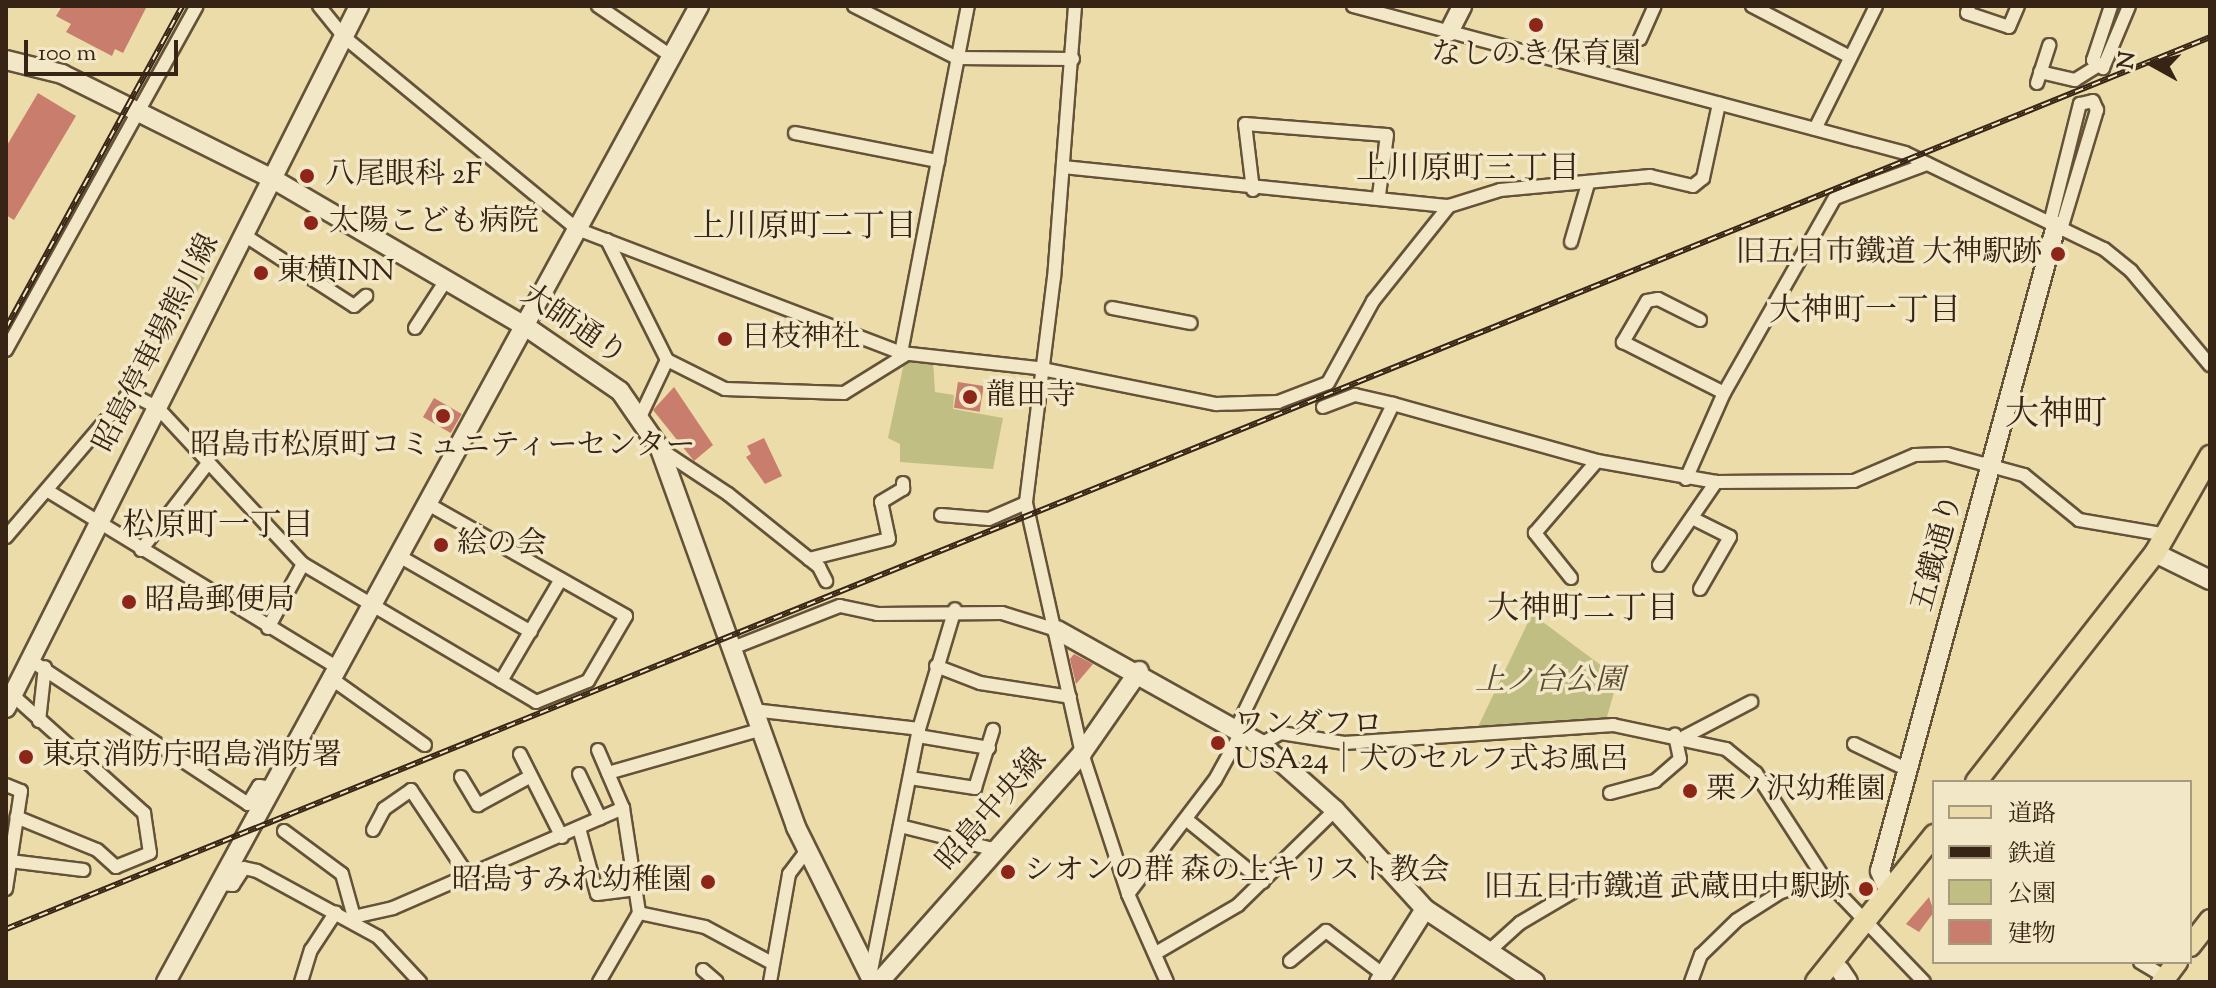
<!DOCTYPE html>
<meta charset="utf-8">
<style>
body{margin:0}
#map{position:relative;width:2216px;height:988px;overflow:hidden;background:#ebdca9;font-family:"Sorts Mill Goudy","Noto Serif JP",serif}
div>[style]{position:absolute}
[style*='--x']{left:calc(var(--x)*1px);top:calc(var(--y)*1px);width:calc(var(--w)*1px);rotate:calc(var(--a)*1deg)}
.green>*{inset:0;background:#c0be82;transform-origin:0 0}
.building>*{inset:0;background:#c87d6d;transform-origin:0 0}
.roads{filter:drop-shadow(2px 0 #645239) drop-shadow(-2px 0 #645239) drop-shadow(0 2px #645239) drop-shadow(0 -2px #645239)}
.street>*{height:12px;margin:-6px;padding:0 6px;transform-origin:6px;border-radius:6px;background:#f2e8c7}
.secondary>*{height:18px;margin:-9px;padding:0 9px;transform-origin:9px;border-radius:9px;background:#f2e8c7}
.primary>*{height:20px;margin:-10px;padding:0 10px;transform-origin:10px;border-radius:10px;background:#ebdca9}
.rail>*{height:6px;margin-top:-3px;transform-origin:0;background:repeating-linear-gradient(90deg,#f2e8c7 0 9px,#372414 0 18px);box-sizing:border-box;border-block:2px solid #372414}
.dots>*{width:22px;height:22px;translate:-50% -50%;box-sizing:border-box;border:4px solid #f2e8c7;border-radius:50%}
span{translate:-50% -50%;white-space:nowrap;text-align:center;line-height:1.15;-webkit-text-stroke:7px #f2e8c7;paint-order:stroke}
.poi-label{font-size:30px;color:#372414}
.left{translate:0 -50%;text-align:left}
.right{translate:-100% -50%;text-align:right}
.street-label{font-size:30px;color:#372414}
.park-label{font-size:30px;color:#594a30;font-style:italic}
.neighbourhood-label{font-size:32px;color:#372414}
.quarter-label{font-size:34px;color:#372414}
.frame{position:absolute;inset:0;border:8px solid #372414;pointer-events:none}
.legend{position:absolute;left:1932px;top:780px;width:260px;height:184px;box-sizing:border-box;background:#f2e8c7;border:2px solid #a79a7f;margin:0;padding:10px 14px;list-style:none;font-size:24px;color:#372414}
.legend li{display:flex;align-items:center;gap:16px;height:40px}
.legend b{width:40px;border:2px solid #a79a7f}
.north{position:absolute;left:2112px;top:24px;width:80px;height:80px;-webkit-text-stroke:6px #f2e8c7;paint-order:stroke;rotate:278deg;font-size:22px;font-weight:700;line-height:32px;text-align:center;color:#372414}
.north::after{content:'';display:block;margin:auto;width:28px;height:36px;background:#372414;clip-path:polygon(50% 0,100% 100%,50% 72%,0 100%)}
.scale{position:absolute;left:24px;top:40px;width:154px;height:36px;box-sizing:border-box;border:4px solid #372414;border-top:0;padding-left:10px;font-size:24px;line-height:28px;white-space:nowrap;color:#372414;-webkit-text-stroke:6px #f2e8c7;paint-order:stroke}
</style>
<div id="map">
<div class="green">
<i style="left:192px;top:267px;width:16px;height:45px;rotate:27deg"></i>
<i style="clip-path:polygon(912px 356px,933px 361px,935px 392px,954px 395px,953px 409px,1003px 418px,993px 469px,900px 462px,900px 444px,888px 438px,904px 363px)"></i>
<i style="clip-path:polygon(1532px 614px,1618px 678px,1605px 724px,1476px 731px)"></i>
</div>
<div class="building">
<i style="clip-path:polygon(62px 6px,147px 6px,123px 53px,115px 49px,112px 56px,66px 32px,71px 24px,56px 16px)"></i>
<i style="clip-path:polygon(38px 93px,76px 116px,14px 220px,6px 215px,6px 147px)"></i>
<i style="left:958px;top:382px;width:26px;height:26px;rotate:9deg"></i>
<i style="clip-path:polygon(674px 387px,713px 445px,694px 461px,653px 410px)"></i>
<i style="left:434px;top:398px;width:32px;height:22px;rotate:30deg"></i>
<i style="clip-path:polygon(764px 438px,782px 476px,765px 484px,746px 457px,751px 454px,747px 446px)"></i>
<i style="clip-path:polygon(1074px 654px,1093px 664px,1076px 684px,1070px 659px)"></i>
<i style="clip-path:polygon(1929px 897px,1934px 912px,1919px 932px,1906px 924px)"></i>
</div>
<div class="roads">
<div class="street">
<i style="--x:319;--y:6;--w:40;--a:51"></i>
<i style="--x:344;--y:37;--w:302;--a:39.5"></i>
<i style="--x:577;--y:229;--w:347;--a:20.9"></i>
<i style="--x:901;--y:353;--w:137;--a:6.3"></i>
<i style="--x:1037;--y:368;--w:183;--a:11.4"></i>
<i style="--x:1216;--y:404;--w:62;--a:-1.8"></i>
<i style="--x:1278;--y:402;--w:53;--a:-20.8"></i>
<i style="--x:1328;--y:383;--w:94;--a:-61.2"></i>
<i style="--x:1373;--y:301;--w:122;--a:-51.3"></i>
<i style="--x:598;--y:6;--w:88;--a:34.4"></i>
<i style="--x:854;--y:6;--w:115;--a:26.8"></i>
<i style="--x:957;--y:58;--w:116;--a:0.5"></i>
<i style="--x:1075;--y:6;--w:272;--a:94.4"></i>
<i style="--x:1054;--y:277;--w:228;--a:97.1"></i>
<i style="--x:1026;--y:503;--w:256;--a:77.4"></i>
<i style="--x:1082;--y:753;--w:148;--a:71.9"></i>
<i style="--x:1128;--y:894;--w:96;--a:66.1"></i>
<i style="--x:1353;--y:6;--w:571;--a:14.91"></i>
<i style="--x:1905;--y:153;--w:221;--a:25.8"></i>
<i style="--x:2104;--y:249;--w:35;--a:39"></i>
<i style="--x:2131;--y:271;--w:123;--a:50"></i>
<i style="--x:1752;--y:6;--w:110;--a:27.5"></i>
<i style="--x:1969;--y:6;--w:7;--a:106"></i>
<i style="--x:1967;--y:13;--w:44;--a:18.4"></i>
<i style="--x:2009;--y:27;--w:23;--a:-67"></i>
<i style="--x:2111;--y:6;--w:57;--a:108.4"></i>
<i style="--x:2093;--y:60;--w:13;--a:39"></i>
<i style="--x:2103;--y:68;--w:67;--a:-67.2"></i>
<i style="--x:1640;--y:39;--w:36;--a:-66"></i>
<i style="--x:2040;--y:72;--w:36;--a:13"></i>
<i style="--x:2075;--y:80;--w:26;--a:-32"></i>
<i style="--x:2037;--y:83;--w:40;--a:-72"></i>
<i style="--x:1815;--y:129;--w:137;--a:-63.6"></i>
<i style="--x:795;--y:133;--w:146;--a:11.1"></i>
<i style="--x:1063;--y:167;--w:388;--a:5.8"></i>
<i style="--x:1449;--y:206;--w:53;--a:-17.4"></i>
<i style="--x:1500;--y:190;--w:151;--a:-5.3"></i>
<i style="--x:1650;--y:176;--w:44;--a:13.1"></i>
<i style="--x:1693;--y:186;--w:13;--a:-39"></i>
<i style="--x:1703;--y:178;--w:76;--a:-77.8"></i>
<i style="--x:1253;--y:190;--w:66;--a:-96.9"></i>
<i style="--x:1245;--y:124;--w:142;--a:4.4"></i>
<i style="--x:1387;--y:135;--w:61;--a:97.6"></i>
<i style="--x:2050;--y:223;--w:123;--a:-75.9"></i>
<i style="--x:2080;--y:104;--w:13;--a:-13"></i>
<i style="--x:2093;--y:101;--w:10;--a:66"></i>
<i style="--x:2097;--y:110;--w:124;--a:106.8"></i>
<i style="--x:244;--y:235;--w:131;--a:32.8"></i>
<i style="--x:354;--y:306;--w:16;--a:-40"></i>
<i style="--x:607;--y:240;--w:134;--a:63.4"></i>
<i style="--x:667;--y:360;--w:65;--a:26.6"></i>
<i style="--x:725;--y:389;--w:119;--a:1.9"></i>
<i style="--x:844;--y:393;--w:74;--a:-31.8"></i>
<i style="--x:1571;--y:242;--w:60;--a:-73.7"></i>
<i style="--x:1112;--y:308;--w:80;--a:10.8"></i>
<i style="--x:1700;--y:320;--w:47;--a:-153.4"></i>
<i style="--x:1658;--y:299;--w:11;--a:170"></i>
<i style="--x:1647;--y:301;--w:48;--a:120.3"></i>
<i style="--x:1623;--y:342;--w:113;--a:26.8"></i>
<i style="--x:415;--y:328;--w:57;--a:-57.1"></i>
<i style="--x:6;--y:350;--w:393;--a:-61"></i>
<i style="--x:901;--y:353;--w:353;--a:-79.1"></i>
<i style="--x:1323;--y:407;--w:34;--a:-21"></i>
<i style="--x:1355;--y:395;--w:39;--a:13"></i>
<i style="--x:641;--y:415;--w:61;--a:-64.7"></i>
<i style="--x:660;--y:449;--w:82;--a:33.5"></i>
<i style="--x:728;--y:494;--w:117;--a:38.7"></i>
<i style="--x:819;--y:567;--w:16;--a:63"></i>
<i style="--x:1686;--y:479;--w:94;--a:-66.2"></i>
<i style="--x:1724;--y:393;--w:224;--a:-60.4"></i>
<i style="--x:1835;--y:198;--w:98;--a:-20.3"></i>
<i style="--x:48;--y:491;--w:340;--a:31.4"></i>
<i style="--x:941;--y:515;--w:48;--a:4.8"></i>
<i style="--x:989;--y:519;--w:40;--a:-23.4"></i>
<i style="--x:1694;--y:519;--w:40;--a:26.6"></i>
<i style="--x:1730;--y:537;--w:60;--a:120"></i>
<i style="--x:6;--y:537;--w:189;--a:-49.5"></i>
<i style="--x:129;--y:393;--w:31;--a:27"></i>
<i style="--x:157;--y:407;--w:214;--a:47.1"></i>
<i style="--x:303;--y:564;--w:271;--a:30.6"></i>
<i style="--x:536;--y:702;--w:56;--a:-22"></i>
<i style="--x:588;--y:681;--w:75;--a:-59.7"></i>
<i style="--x:626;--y:616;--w:227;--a:-150.5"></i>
<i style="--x:141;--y:550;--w:111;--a:-52.3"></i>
<i style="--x:399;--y:556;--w:152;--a:29.9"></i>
<i style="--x:809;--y:559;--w:82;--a:-14"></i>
<i style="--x:889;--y:539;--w:38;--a:-102"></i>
<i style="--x:881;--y:502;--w:26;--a:-31"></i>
<i style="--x:903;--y:489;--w:6;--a:-90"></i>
<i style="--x:1659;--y:565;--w:101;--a:-55.5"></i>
<i style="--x:1571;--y:578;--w:58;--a:-128.7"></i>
<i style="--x:1535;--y:533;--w:95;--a:-49.3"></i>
<i style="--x:268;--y:628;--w:73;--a:-61.3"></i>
<i style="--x:730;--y:649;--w:118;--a:-21.4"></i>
<i style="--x:840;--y:606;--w:38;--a:12"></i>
<i style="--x:877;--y:614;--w:125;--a:-0.5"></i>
<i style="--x:1002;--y:613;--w:58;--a:17.2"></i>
<i style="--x:30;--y:660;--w:261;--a:33.4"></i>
<i style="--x:248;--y:804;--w:21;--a:-59"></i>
<i style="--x:259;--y:786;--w:14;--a:8"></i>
<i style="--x:936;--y:666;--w:47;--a:21.1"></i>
<i style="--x:980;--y:683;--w:91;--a:8.8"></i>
<i style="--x:332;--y:679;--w:114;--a:35.4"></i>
<i style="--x:501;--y:681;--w:118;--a:-59.5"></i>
<i style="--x:8;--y:691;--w:183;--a:41.9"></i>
<i style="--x:144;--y:813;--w:40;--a:81.5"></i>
<i style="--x:150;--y:853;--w:37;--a:158"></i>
<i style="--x:116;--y:867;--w:25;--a:-138"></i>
<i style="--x:97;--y:850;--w:87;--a:-157.8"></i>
<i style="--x:753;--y:710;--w:167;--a:6.5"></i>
<i style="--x:39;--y:721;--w:54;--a:-83.7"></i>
<i style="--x:1237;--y:727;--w:359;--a:-64.2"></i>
<i style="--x:1393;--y:404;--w:212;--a:15.6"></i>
<i style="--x:1597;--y:461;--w:121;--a:10"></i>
<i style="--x:1716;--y:482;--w:138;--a:-0.4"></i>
<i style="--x:1854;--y:481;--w:66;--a:-23.1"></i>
<i style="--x:1915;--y:455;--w:32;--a:-2"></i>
<i style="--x:1947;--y:454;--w:80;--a:15.3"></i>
<i style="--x:2024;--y:475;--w:71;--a:39.3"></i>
<i style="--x:2079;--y:520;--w:89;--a:9.7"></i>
<i style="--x:918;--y:736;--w:72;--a:9.6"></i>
<i style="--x:1684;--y:737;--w:76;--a:-27.6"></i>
<i style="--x:1261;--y:744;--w:23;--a:-29"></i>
<i style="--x:1281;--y:733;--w:64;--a:9"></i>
<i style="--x:1344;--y:743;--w:270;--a:-3.8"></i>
<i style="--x:1613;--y:725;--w:116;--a:12"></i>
<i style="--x:1726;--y:749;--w:38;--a:39"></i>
<i style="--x:1756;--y:773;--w:125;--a:57.1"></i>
<i style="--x:1824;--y:878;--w:144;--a:46.1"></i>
<i style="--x:1854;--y:744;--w:60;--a:25.7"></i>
<i style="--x:598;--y:750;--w:63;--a:66.7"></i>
<i style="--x:623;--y:808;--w:106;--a:81.3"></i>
<i style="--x:639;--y:913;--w:80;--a:120.1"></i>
<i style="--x:520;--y:754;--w:93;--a:63.2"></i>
<i style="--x:608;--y:773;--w:157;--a:-15.9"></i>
<i style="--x:579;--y:774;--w:49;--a:64.5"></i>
<i style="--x:461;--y:777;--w:33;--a:59"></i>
<i style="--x:478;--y:805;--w:60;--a:-28.7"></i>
<i style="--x:910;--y:778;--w:66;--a:8.7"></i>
<i style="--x:975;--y:788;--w:61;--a:-72.8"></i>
<i style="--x:6;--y:785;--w:16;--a:22"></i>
<i style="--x:21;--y:791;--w:99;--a:98.7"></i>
<i style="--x:1610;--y:793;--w:47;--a:-14.9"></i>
<i style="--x:1655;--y:781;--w:33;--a:-41"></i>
<i style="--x:1680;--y:759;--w:25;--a:-102"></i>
<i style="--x:1187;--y:820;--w:98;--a:39.2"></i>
<i style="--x:900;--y:826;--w:99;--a:14"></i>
<i style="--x:579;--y:828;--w:68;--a:74.7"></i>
<i style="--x:597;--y:894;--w:38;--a:-7"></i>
<i style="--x:373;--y:830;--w:24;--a:-62"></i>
<i style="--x:384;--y:809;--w:33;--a:-35"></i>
<i style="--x:411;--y:790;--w:105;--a:56.3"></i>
<i style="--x:284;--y:831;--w:72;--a:36.6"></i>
<i style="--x:342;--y:874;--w:45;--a:74.4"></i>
<i style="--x:10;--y:861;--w:74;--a:7"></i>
<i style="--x:220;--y:884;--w:13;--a:4"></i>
<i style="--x:233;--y:885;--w:20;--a:-57"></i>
<i style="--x:244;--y:868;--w:13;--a:13"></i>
<i style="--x:257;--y:871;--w:138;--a:28.6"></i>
<i style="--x:378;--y:937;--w:62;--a:47"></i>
<i style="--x:1128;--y:894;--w:143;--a:-52.7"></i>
<i style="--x:1215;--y:780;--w:56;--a:-61.1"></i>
<i style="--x:639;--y:913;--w:67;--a:12"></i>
<i style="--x:705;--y:927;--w:76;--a:28.2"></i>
<i style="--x:349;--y:918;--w:45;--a:-12.8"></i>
<i style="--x:393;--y:908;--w:251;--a:-23.5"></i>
<i style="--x:1488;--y:952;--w:43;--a:-42.2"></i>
<i style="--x:1520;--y:923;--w:65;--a:-30.5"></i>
<i style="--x:1156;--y:953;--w:95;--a:-30.3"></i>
<i style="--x:1238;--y:905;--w:136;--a:-44.4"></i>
<i style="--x:1290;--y:961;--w:47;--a:-39.8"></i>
<i style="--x:1326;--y:931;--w:73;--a:37.2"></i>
<i style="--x:2140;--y:962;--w:29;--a:31"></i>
<i style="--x:703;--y:970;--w:18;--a:41"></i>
<i style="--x:870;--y:976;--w:252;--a:-78.8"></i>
<i style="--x:919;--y:729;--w:125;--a:-73.3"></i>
<i style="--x:301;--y:982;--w:34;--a:-73"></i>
<i style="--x:311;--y:950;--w:45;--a:-56.7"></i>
<i style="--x:770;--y:982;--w:110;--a:-80"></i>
<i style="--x:789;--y:874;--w:30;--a:-53"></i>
<i style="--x:1691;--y:982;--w:29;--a:-70"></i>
<i style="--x:1701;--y:955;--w:50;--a:-44.2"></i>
<i style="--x:1737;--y:920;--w:52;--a:-32.5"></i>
<i style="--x:1781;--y:892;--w:45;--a:-18"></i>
</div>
<div class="secondary">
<i style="--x:1449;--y:32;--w:29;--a:-63"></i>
<i style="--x:6;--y:60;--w:58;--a:14"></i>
<i style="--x:62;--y:74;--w:236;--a:26.5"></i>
<i style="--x:273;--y:179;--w:292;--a:30.3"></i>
<i style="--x:525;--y:326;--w:115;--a:34.4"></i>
<i style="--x:620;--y:391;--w:70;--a:55.4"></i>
<i style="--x:660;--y:449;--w:402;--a:70.2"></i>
<i style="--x:796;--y:827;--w:173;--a:63.6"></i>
<i style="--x:2155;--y:553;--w:61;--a:26.1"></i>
<i style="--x:1057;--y:630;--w:234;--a:29.2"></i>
<i style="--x:1261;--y:744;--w:99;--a:41.7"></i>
<i style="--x:1335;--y:810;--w:134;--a:47.7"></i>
<i style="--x:1425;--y:909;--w:132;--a:33.6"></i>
<i style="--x:6;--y:708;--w:786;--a:-63.3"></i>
<i style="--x:1888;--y:890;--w:21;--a:-113"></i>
<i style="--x:1880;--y:871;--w:669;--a:-74.74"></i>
<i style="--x:1840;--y:970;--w:14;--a:56"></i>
<i style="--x:166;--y:982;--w:1112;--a:-61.36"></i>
<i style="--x:879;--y:982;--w:306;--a:-48.4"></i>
<i style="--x:1082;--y:753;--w:100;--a:-55.2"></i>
<i style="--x:1379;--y:982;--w:86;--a:-57.8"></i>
</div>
<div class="primary">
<i style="--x:1976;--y:782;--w:291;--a:-52"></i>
<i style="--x:2155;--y:553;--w:112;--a:-60.4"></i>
<i style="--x:2190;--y:946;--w:33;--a:-52"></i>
<i style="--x:1816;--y:982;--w:189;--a:-51.2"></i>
<i style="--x:2162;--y:982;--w:25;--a:-53"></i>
</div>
</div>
<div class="rail">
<i style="--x:6;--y:328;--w:367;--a:-61.3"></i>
<i style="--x:6;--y:929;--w:2378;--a:-22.03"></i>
</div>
<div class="dots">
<i style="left:1536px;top:25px;background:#8f2418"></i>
<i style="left:307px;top:176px;background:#8f2418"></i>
<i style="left:311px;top:223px;background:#8f2418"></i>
<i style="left:2058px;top:254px;background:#8f2418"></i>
<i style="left:261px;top:273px;background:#8f2418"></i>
<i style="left:725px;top:339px;background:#8f2418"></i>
<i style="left:970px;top:397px;background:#8f2418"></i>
<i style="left:443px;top:416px;background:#8f2418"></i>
<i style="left:441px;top:545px;background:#8f2418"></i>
<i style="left:129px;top:602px;background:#8f2418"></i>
<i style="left:1218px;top:743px;background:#8f2418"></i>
<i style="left:26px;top:757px;background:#8f2418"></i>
<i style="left:1690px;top:791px;background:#8f2418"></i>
<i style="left:1008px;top:872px;background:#8f2418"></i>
<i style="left:708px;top:882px;background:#8f2418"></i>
<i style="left:1866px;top:889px;background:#8f2418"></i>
</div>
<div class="poi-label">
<span style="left:1536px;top:56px">なしのき保育園</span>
<span class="left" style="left:325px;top:176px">八尾眼科 2F</span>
<span class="left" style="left:329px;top:223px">太陽こども病院</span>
<span class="right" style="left:2042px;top:254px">旧五日市鐵道 大神駅跡</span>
<span class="left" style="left:277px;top:273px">東横INN</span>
<span class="left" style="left:741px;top:339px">日枝神社</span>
<span class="left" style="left:986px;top:397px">龍田寺</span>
<span style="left:443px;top:447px">昭島市松原町コミュニティーセンター</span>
<span class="left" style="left:457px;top:545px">絵の会</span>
<span class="left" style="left:145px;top:602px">昭島郵便局</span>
<span class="left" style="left:1234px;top:743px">ワンダフロ<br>USA24｜犬のセルフ式お風呂</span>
<span class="left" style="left:42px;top:757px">東京消防庁昭島消防署</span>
<span class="left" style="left:1706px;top:791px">栗ノ沢幼稚園</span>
<span class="left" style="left:1024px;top:872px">シオンの群 森の上キリスト教会</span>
<span class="right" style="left:692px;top:882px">昭島すみれ幼稚園</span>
<span class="right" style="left:1850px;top:889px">旧五日市鐵道 武蔵田中駅跡</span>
</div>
<div class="street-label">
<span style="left:573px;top:326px;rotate:34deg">大師通り</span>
<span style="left:158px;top:344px;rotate:-63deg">昭島停車場熊川線</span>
<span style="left:1939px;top:553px;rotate:-75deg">五鐵通り</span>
<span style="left:993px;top:811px;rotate:-49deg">昭島中央線</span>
</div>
<div class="park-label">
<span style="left:1550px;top:682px">上ノ台公園</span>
</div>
<div class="neighbourhood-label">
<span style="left:1468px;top:170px">上川原町三丁目</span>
<span style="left:805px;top:228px">上川原町二丁目</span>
<span style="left:1865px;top:312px">大神町一丁目</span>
<span style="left:218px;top:527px">松原町一丁目</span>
<span style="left:1583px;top:610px">大神町二丁目</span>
</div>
<div class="quarter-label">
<span style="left:2056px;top:416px">大神町</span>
</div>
<div class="frame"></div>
<ul class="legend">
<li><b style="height:10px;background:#ebdca9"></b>道路</li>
<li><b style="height:10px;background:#372414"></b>鉄道</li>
<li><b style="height:22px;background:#c0be82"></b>公園</li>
<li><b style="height:22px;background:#c87d6d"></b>建物</li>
</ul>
<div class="north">N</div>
<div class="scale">100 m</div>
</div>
